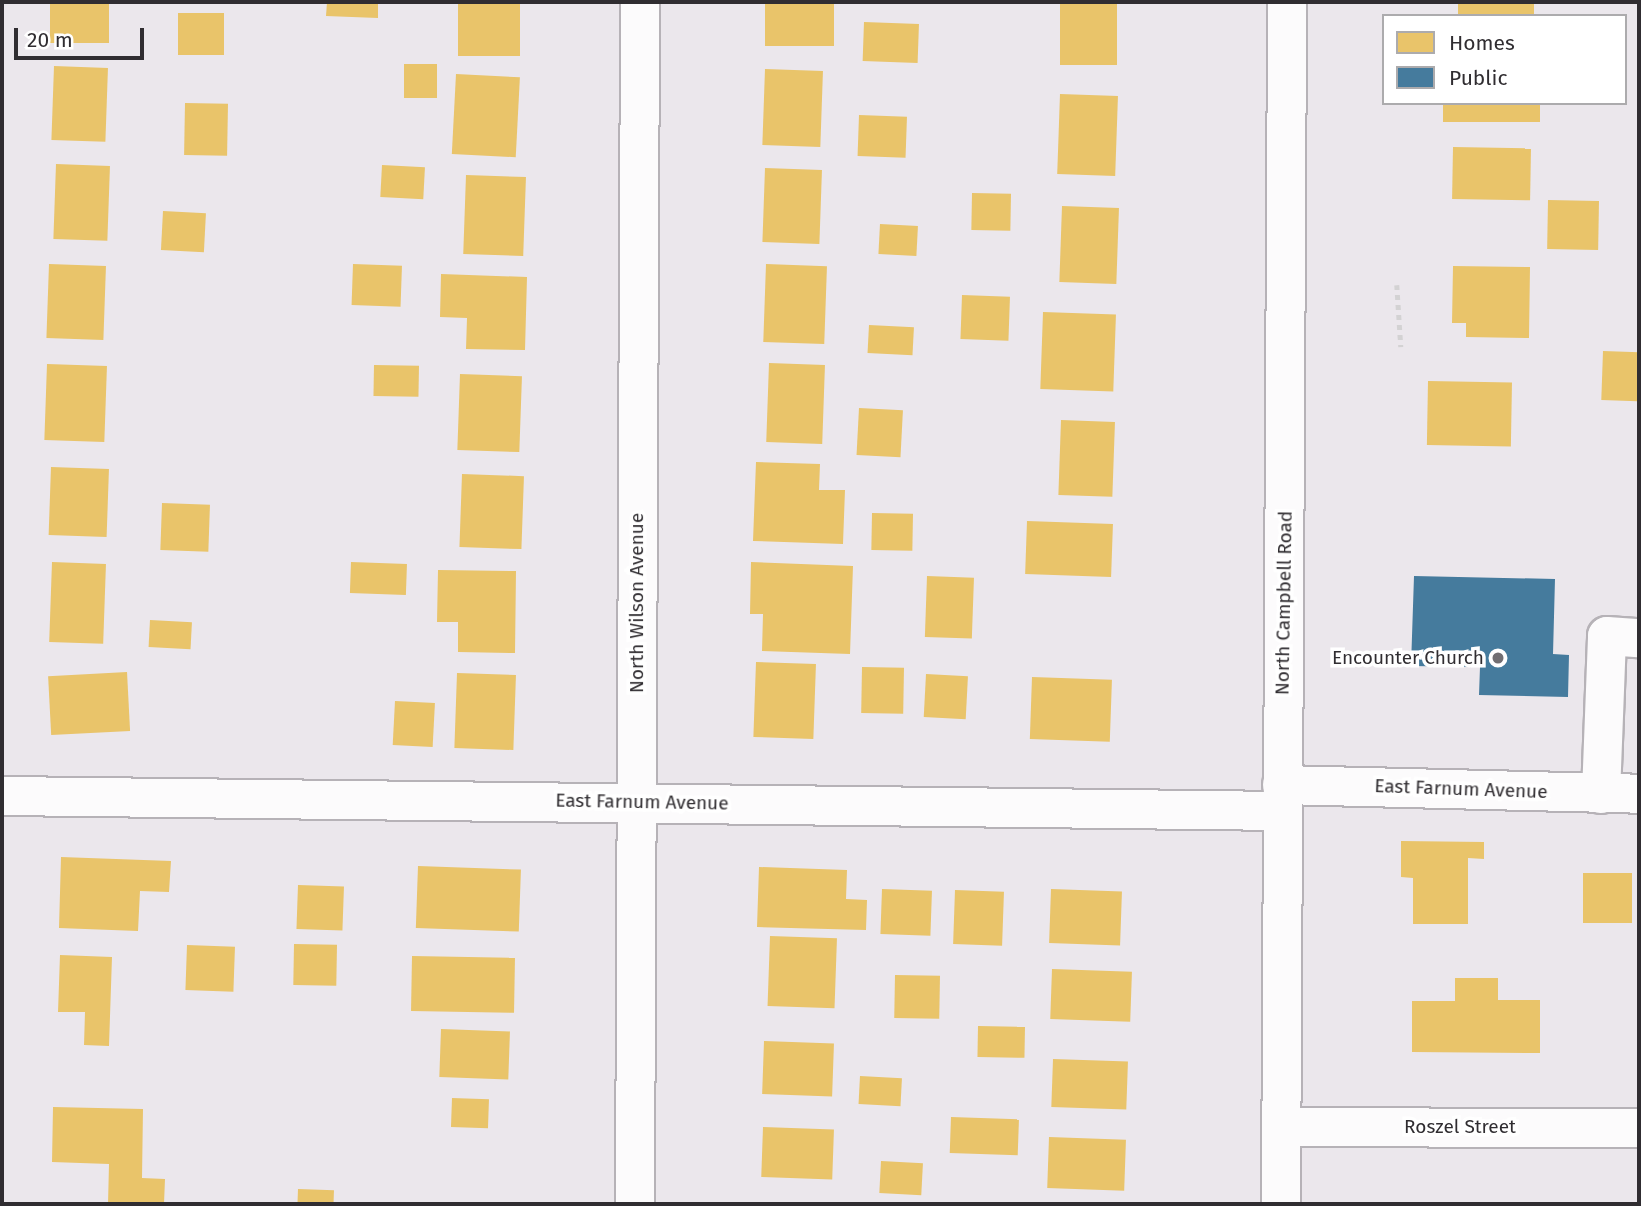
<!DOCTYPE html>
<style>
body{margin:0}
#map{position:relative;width:1641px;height:1206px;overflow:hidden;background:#ebe7ec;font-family:"Fira Sans",sans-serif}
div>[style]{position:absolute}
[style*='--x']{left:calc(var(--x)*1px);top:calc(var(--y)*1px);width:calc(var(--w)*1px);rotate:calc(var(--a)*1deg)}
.homes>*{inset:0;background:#e9c46a;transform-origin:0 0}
.public>*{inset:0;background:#457b9d}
.path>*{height:4.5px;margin-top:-2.25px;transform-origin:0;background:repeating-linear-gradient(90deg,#d3d2d3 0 5px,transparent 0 10px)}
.roads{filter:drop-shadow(2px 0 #b6b2b7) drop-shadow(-2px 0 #b6b2b7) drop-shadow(0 2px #b6b2b7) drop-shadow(0 -2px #b6b2b7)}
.minor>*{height:38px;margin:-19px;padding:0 19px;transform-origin:19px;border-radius:19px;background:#fcfbfc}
.dots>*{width:19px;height:19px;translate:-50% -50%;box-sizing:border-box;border:4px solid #fff;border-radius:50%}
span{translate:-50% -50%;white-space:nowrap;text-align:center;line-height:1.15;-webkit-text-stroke:7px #fff;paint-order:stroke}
.street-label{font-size:19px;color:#302d31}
.poi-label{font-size:19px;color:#302d31}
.right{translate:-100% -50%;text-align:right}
.frame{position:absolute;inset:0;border:4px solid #302d31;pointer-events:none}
.legend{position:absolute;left:1382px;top:14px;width:245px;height:91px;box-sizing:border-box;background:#fff;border:2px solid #acabad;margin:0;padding:9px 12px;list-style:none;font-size:21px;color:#302d31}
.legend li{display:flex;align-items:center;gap:14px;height:35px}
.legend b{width:35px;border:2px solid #acabad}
.scale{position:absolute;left:14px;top:28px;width:130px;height:32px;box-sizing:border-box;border:4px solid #302d31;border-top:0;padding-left:9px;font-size:21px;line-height:24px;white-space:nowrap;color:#302d31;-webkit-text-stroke:5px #fff;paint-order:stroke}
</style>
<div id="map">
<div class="homes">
<i style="left:50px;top:2px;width:59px;height:41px"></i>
<i style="clip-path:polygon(327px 2px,378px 2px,378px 18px,326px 16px)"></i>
<i style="left:458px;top:2px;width:62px;height:54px"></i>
<i style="left:765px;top:2px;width:69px;height:44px"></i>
<i style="left:1060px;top:2px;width:57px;height:63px"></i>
<i style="left:1458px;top:2px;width:76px;height:14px"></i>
<i style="left:178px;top:13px;width:46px;height:42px"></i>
<i style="left:864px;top:22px;width:55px;height:39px;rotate:2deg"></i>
<i style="left:404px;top:64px;width:33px;height:34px"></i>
<i style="left:54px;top:66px;width:54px;height:74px;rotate:2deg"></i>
<i style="left:765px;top:69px;width:58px;height:76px;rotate:2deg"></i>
<i style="left:456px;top:74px;width:64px;height:80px;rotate:3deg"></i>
<i style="left:1060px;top:94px;width:58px;height:80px;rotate:2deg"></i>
<i style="left:185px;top:103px;width:43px;height:52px;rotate:1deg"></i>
<i style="left:1443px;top:103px;width:97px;height:19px"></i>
<i style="left:859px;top:115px;width:48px;height:41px;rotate:2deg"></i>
<i style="left:1453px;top:147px;width:78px;height:52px;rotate:1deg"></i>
<i style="left:56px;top:164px;width:54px;height:75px;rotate:2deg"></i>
<i style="left:382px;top:165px;width:43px;height:32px;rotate:3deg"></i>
<i style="left:765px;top:168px;width:57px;height:74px;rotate:2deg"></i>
<i style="left:466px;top:175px;width:60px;height:79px;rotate:2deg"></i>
<i style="left:972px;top:193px;width:39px;height:37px;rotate:1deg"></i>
<i style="left:1548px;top:200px;width:51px;height:49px;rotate:1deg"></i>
<i style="left:1062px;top:206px;width:57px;height:76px;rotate:2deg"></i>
<i style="left:163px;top:211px;width:43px;height:39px;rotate:3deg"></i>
<i style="left:880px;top:224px;width:38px;height:30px;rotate:3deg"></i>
<i style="left:49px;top:264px;width:57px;height:74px;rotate:2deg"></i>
<i style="left:353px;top:264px;width:49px;height:41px;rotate:2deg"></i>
<i style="left:766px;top:264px;width:61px;height:78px;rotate:2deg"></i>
<i style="clip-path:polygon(1453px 266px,1530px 267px,1529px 338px,1466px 337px,1466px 323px,1452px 323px)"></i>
<i style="clip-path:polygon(441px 274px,527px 277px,525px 350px,466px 349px,467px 318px,440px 317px)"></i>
<i style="left:962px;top:295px;width:48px;height:44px;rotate:2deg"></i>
<i style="left:1043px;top:312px;width:73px;height:77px;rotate:2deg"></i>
<i style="left:869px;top:325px;width:45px;height:28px;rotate:3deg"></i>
<i style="left:1603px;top:351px;width:36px;height:49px;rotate:2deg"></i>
<i style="left:769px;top:363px;width:56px;height:79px;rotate:2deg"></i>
<i style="left:47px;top:364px;width:60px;height:76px;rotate:2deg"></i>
<i style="left:374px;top:365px;width:45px;height:31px;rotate:1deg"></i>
<i style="left:460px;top:374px;width:62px;height:76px;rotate:2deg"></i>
<i style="left:1428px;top:381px;width:84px;height:64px;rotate:1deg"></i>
<i style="left:859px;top:408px;width:44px;height:47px;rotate:3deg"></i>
<i style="left:1061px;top:420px;width:54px;height:75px;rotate:2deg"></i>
<i style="clip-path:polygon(756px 462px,820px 464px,819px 490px,845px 490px,843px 544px,753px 541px)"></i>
<i style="left:51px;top:467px;width:58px;height:68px;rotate:2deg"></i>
<i style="left:462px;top:474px;width:62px;height:73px;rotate:2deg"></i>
<i style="left:162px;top:503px;width:48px;height:47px;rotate:2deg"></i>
<i style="left:872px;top:513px;width:41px;height:37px;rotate:1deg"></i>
<i style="left:1027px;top:521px;width:86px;height:53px;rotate:2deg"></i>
<i style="left:52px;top:562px;width:54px;height:80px;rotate:2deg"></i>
<i style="left:351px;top:562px;width:56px;height:31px;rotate:2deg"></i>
<i style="clip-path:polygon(751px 562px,853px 566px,850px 654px,762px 651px,763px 614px,750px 614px)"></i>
<i style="clip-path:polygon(438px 570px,516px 571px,515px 653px,458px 652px,458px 622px,437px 622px)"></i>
<i style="left:927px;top:576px;width:47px;height:61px;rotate:2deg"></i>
<i style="left:150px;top:620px;width:42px;height:27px;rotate:3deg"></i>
<i style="left:756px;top:662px;width:60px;height:75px;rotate:2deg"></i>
<i style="left:862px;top:667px;width:42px;height:46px;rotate:1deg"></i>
<i style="left:127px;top:672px;width:59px;height:79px;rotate:87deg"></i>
<i style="left:457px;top:673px;width:59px;height:75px;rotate:2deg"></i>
<i style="left:926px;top:674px;width:42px;height:43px;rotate:3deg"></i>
<i style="left:1032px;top:677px;width:80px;height:62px;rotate:2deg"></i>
<i style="left:395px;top:701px;width:40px;height:44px;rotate:3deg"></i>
<i style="clip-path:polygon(1401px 841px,1484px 842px,1484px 859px,1468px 858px,1468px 924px,1413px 924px,1413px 878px,1401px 877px)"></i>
<i style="clip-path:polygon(61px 857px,171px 861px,169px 892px,140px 891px,138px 931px,59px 928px)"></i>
<i style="left:418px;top:866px;width:103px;height:62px;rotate:2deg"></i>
<i style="clip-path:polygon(759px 867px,847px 870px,846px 899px,867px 900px,866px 930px,757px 927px)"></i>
<i style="left:1632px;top:873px;width:50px;height:49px;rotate:90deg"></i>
<i style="left:298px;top:885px;width:46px;height:44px;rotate:2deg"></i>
<i style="left:882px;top:889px;width:50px;height:45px;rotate:2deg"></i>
<i style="left:1051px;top:889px;width:71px;height:54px;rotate:2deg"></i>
<i style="left:955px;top:890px;width:49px;height:54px;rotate:2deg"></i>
<i style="left:770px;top:936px;width:67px;height:70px;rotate:2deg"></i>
<i style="left:294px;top:944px;width:43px;height:41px;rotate:1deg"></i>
<i style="left:187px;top:945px;width:48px;height:45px;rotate:2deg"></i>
<i style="clip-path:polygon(60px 955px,112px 957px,109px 1046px,84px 1045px,85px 1012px,58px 1012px)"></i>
<i style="left:412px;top:956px;width:103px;height:55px;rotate:1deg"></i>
<i style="left:1052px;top:969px;width:80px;height:50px;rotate:2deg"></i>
<i style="left:895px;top:975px;width:45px;height:43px;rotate:1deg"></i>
<i style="clip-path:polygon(1455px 978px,1498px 978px,1498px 1000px,1540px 1000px,1540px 1053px,1412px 1052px,1412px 1001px,1455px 1001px)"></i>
<i style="left:978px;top:1026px;width:47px;height:31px;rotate:1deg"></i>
<i style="left:441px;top:1029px;width:69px;height:48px;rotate:2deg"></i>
<i style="left:764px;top:1041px;width:70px;height:53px;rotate:2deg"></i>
<i style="left:1053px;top:1059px;width:75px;height:48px;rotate:2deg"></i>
<i style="left:860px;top:1076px;width:42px;height:28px;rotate:3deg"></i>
<i style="left:452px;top:1098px;width:37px;height:29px;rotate:2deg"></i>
<i style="clip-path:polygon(53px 1107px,143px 1109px,142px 1178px,165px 1179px,164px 1204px,108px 1204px,109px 1164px,52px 1162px)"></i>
<i style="left:951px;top:1117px;width:68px;height:36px;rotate:2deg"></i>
<i style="left:763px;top:1127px;width:71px;height:50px;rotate:2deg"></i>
<i style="left:1049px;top:1137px;width:77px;height:51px;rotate:2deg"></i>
<i style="left:881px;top:1161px;width:42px;height:32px;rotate:3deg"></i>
<i style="left:298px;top:1189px;width:36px;height:15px;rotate:2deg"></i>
</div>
<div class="public">
<i style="clip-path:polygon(1414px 576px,1555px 579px,1553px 654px,1569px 655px,1568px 697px,1479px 695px,1480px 667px,1411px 666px)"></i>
</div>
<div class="path">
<i style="--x:1397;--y:285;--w:62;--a:86.3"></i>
</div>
<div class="roads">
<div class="minor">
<i style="--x:1282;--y:785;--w:357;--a:1.4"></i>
<i style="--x:1601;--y:794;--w:158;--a:-87.8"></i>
<i style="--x:1607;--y:636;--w:32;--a:4"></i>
<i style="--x:2;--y:796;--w:1281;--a:0.67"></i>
<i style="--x:1282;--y:1127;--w:357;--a:0.2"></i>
<i style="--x:635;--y:1204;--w:1202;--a:-89.76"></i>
<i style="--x:1281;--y:1204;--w:1202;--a:-89.71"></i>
</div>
</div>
<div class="dots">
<i style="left:1498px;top:658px;background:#716e72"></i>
</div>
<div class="street-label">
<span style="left:637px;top:603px;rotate:-90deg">North Wilson Avenue</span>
<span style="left:1284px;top:603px;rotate:-89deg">North Campbell Road</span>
<span style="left:1461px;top:789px;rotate:2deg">East Farnum Avenue</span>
<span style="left:642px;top:802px;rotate:1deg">East Farnum Avenue</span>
<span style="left:1460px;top:1127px">Roszel Street</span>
</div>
<div class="poi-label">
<span class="right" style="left:1484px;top:658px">Encounter Church</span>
</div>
<div class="frame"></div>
<ul class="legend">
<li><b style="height:19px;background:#e9c46a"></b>Homes</li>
<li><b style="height:19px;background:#457b9d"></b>Public</li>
</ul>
<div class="scale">20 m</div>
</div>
